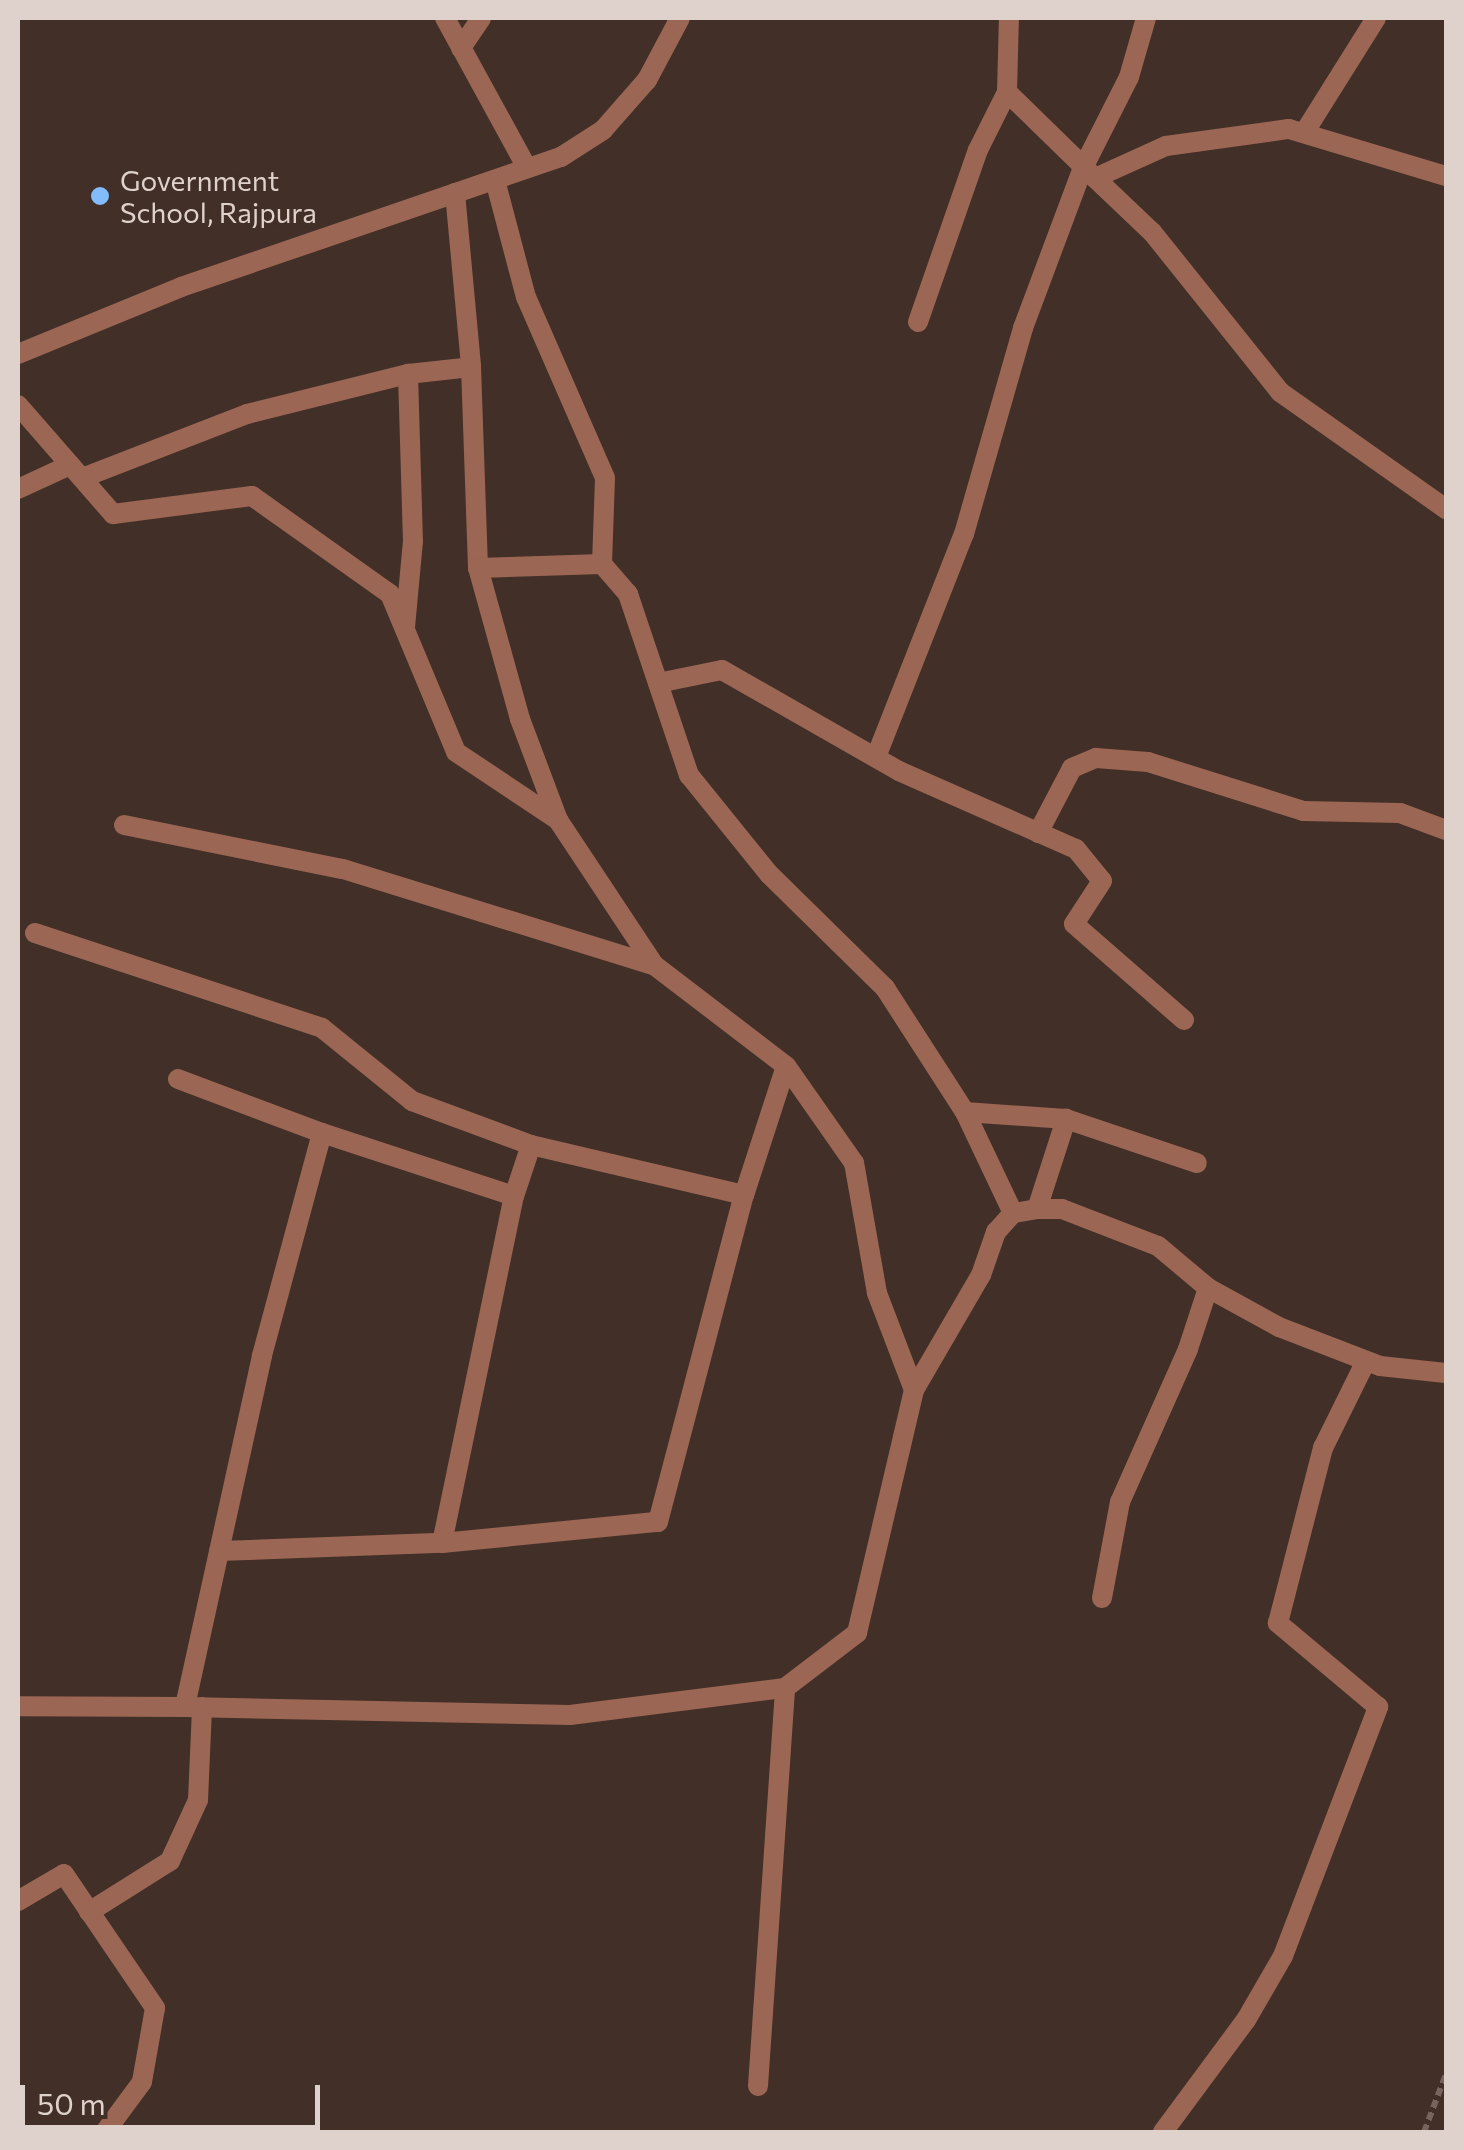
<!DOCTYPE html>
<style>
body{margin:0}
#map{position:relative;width:1464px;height:2150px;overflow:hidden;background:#422f27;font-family:Commissioner,sans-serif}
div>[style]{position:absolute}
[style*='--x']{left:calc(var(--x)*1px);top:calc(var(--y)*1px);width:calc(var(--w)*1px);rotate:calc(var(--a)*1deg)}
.path>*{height:6px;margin-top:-3px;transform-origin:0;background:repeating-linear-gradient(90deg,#76655e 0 8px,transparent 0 13px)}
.lane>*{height:20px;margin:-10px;padding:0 10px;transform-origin:10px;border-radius:10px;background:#9b6653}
.street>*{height:20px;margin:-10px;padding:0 10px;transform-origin:10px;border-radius:10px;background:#9b6653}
.dots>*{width:28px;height:28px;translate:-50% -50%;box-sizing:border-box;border:5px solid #422f27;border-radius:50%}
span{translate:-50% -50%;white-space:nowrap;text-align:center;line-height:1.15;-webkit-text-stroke:8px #422f27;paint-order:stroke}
.poi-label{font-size:28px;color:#dfd2cd}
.left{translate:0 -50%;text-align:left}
.frame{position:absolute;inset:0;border:20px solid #dfd2cd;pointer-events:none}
.scale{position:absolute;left:20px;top:2085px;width:300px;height:45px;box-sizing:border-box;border:5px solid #dfd2cd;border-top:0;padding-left:12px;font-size:30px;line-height:35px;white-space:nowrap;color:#dfd2cd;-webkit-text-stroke:8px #422f27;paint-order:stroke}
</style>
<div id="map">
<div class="path">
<i style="--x:1424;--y:2132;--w:62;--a:-69.2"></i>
</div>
<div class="lane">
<i style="--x:758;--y:2086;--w:399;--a:-86.1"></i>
</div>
<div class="street">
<i style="--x:445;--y:18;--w:171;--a:61.3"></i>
<i style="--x:461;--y:48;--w:36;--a:-56"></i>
<i style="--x:1007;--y:92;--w:123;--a:44.3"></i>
<i style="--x:1095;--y:178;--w:78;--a:-24.3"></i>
<i style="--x:1166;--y:146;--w:124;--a:-7.9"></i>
<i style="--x:1289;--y:129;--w:164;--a:16.7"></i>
<i style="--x:1304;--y:133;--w:136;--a:-57.9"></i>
<i style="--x:1095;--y:178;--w:79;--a:43.5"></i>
<i style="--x:1152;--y:232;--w:205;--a:51.3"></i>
<i style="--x:1280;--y:392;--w:203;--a:35.2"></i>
<i style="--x:495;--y:180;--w:121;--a:75.2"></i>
<i style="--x:526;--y:297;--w:197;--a:66.4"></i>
<i style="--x:605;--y:478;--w:86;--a:92"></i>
<i style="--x:455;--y:193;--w:175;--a:84.7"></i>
<i style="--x:471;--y:367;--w:201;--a:88"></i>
<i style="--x:918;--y:322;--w:182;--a:-70.8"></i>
<i style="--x:978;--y:150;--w:65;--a:-63.4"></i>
<i style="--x:1007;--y:92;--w:74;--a:-88.5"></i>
<i style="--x:18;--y:354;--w:176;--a:-22.3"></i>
<i style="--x:181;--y:287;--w:402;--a:-18.9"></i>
<i style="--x:561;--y:157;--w:50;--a:-32.7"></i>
<i style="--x:603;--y:130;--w:67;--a:-48.7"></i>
<i style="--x:647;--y:80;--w:70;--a:-62"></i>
<i style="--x:408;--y:374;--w:63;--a:-6.3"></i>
<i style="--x:18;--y:405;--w:145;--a:48.9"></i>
<i style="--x:113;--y:514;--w:140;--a:-7.4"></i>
<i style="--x:252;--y:496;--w:169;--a:35.4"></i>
<i style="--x:390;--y:594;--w:171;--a:67.3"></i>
<i style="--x:456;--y:752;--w:123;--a:33.7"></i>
<i style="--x:558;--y:820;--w:174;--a:56.5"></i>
<i style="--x:654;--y:965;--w:166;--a:37.4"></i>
<i style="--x:786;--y:1066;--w:136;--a:108"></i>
<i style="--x:744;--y:1195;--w:219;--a:-166.8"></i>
<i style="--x:531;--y:1145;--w:54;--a:108.4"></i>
<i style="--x:514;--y:1196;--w:202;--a:-161.8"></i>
<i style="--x:322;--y:1133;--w:231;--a:105.1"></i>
<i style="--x:262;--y:1356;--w:359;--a:102.4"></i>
<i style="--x:185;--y:1707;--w:167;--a:-179.7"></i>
<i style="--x:82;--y:478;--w:177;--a:-21.2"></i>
<i style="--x:247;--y:414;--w:166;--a:-14"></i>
<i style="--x:408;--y:374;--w:167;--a:88.3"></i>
<i style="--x:413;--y:541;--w:86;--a:95.3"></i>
<i style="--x:18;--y:489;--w:57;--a:-24.8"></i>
<i style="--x:658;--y:683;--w:65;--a:-11.5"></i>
<i style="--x:722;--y:670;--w:204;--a:29.7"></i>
<i style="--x:899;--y:771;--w:193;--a:23.8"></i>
<i style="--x:1076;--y:849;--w:41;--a:50.9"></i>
<i style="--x:1102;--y:881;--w:51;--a:123.1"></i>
<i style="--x:1074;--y:924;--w:146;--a:41.1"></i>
<i style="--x:876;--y:757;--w:240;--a:-68.5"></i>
<i style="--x:964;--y:534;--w:214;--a:-74"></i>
<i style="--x:1023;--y:328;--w:169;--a:-69.5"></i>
<i style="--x:1082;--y:170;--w:104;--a:-63.2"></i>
<i style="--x:1129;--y:77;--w:61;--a:-73.9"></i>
<i style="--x:558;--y:820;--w:108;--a:-110.6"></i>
<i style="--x:520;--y:719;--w:157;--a:-105.5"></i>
<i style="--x:478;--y:568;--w:124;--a:-1.8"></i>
<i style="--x:602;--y:564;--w:40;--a:49"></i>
<i style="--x:628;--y:594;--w:191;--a:71.4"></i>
<i style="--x:689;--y:775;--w:127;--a:51.1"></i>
<i style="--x:769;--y:874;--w:163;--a:44.5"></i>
<i style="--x:885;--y:988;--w:148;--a:57.2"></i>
<i style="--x:965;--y:1112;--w:112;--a:64.6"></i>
<i style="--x:124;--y:825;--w:223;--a:11.4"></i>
<i style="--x:343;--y:869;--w:325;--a:17.2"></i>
<i style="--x:1038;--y:833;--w:73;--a:-62.4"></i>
<i style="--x:1072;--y:768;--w:26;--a:-23"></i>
<i style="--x:1096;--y:758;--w:52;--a:4.4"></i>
<i style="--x:1148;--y:762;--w:163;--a:17.5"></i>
<i style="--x:1303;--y:811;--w:97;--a:1.2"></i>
<i style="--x:1400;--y:813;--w:49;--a:20.3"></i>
<i style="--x:35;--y:933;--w:302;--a:18.3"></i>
<i style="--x:322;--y:1028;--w:116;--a:39"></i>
<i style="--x:412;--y:1101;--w:127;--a:20.3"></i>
<i style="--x:178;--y:1079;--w:154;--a:20.6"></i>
<i style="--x:965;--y:1112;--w:101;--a:4"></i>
<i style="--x:1066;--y:1119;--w:138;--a:18.6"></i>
<i style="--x:1037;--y:1209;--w:95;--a:-72.1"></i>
<i style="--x:914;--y:1390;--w:133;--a:-59.8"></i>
<i style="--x:981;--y:1275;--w:46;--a:-70.8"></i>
<i style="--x:996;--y:1232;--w:25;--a:-48"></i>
<i style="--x:1013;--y:1213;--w:24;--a:-9"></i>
<i style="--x:1037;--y:1209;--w:25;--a:0"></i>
<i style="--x:1062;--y:1209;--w:103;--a:21.1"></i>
<i style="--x:1158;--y:1246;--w:65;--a:40"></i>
<i style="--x:1208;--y:1288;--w:81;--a:28.8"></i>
<i style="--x:1279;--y:1327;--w:108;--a:21.1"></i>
<i style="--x:1380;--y:1366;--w:66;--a:6.1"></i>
<i style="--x:442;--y:1543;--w:354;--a:-78.3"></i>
<i style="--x:219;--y:1551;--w:223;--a:-2.1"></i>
<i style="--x:442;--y:1543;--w:217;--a:-5.6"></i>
<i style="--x:658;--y:1522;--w:338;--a:-75.3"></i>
<i style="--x:1102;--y:1598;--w:98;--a:-79.4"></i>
<i style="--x:1120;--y:1502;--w:167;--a:-66"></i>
<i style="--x:1188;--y:1349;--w:64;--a:-71.8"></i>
<i style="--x:185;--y:1707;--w:385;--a:1.2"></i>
<i style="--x:570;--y:1715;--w:217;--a:-7.2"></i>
<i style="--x:785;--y:1688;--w:91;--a:-37.4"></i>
<i style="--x:857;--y:1633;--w:250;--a:-76.8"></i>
<i style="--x:914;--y:1390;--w:104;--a:-110.9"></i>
<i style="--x:877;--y:1293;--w:132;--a:-100"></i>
<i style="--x:854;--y:1163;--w:118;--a:-125"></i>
<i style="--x:18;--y:1901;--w:53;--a:-30.4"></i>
<i style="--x:64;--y:1874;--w:162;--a:55.8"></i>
<i style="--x:155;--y:2008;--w:75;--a:100"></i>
<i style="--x:142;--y:2082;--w:62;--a:126.5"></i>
<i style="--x:89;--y:1912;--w:96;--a:-32.2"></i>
<i style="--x:170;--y:1861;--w:67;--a:-65.3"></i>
<i style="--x:198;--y:1800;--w:93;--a:-87.5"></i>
<i style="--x:1163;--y:2132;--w:139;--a:-53.5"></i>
<i style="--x:1246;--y:2020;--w:74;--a:-60"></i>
<i style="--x:1283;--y:1956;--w:267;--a:-69.1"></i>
<i style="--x:1378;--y:1707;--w:131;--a:-140"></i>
<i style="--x:1278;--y:1623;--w:181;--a:-75.6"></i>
<i style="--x:1323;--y:1448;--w:97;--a:-63.7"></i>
</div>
<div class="dots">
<i style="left:100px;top:196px;background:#82bcfa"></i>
</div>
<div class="poi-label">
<span class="left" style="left:120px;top:196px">Government<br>School, Rajpura</span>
</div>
<div class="frame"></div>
<div class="scale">50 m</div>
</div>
